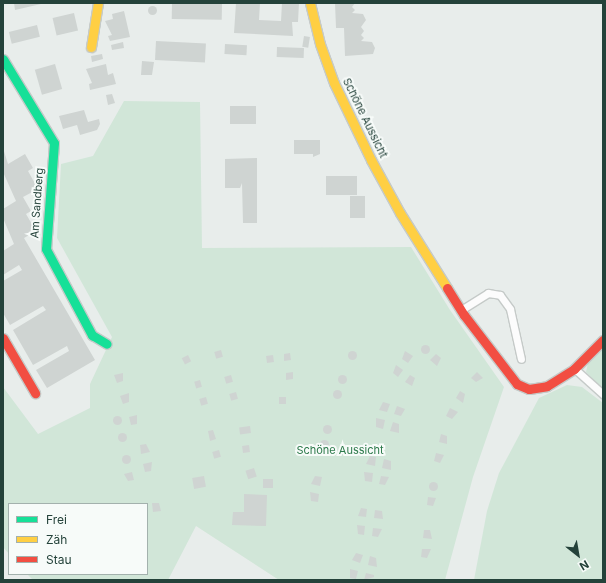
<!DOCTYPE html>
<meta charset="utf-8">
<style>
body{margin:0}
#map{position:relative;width:606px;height:583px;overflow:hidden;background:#e8edeb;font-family:Inter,sans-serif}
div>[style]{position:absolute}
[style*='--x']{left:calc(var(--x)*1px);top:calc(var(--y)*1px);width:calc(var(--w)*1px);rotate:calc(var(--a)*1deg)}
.green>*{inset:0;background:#d1e6d8}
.building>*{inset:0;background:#cfd4d2;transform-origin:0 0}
.round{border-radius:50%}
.roads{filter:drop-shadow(1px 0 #c5cac8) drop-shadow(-1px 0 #c5cac8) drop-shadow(0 1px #c5cac8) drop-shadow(0 -1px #c5cac8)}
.lane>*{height:7px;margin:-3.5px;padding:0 3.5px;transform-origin:3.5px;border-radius:3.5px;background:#fcfcfc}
.fast>*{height:9px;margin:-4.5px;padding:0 4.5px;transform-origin:4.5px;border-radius:4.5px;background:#16e098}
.slow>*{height:9px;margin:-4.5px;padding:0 4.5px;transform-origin:4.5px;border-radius:4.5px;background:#ffcf43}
.jam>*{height:9px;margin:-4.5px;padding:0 4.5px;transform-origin:4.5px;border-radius:4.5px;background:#f24e42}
span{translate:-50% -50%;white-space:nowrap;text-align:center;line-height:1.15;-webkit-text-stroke:4px #f7fbf9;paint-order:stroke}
.street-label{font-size:11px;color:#24423a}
.park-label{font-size:11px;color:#2d7a4b}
.frame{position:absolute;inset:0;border:4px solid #24423a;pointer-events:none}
.legend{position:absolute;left:8px;top:503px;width:140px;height:72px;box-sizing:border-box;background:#f7fbf9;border:1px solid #a3b1ad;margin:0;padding:5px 7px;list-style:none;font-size:12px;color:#24423a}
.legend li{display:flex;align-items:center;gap:8px;height:20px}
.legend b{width:20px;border:1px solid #a3b1ad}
.north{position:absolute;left:558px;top:535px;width:40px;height:40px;-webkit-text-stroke:3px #f7fbf9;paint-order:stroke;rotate:149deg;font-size:11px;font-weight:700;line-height:16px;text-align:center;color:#24423a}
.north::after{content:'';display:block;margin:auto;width:14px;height:18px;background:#24423a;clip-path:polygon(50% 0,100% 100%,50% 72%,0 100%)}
</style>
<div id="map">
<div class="green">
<i style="clip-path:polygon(124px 101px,200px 102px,202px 248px,411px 247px,450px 310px,504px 387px,473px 477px,445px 580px,279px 580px,196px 526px,168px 580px,33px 580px,27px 574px,147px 574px,147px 504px,9px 504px,9px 554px,3px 547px,3px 387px,38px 434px,90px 408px,90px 384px,112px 337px,57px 238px,61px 164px,93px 156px)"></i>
<i style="clip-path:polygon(603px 348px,603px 390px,586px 372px,588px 363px)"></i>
<i style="clip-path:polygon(567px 385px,582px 387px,603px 403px,603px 580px,474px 580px,487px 511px,499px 473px,539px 398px)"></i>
</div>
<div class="building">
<i style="clip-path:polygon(14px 3px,41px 3px,41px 4px,15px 10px)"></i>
<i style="left:172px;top:3px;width:50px;height:16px;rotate:1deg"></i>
<i style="clip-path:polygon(236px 3px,260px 3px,259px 20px,281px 21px,282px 3px,299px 3px,298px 22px,292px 22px,293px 36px,234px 33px)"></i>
<i style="clip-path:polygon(335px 3px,355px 3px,352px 7px,355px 10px,352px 13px,363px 14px,366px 20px,361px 27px,364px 31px,361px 35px,364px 38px,361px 41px,372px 42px,375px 48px,373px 54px,345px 56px,344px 28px,336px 28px)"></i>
<i class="round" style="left:147.5px;top:5.5px;width:9px;height:9px"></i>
<i style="clip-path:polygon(124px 11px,130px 37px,110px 41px,108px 36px,112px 35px,105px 21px,113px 19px,112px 14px)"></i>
<i style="left:74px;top:13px;width:18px;height:22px;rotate:77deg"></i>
<i style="left:37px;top:25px;width:12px;height:29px;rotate:76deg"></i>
<i style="left:304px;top:36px;width:6px;height:11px;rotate:9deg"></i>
<i style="left:156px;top:41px;width:50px;height:19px;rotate:3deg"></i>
<i style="clip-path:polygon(123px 42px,124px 48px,112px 50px,111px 45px)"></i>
<i style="left:225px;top:44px;width:22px;height:10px;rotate:3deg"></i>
<i style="left:277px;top:47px;width:27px;height:10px;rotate:2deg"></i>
<i style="clip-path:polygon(102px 54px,103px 59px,92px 62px,91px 56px)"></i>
<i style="clip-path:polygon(142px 61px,154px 62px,152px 75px,141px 75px)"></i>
<i style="left:55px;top:64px;width:26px;height:21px;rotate:74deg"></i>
<i style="clip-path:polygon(106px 64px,108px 75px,113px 73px,116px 84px,90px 90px,89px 84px,92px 83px,86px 69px)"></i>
<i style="clip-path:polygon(112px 94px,115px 103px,108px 105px,106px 95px)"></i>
<i style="left:256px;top:106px;width:18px;height:26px;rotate:90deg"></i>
<i style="clip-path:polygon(84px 110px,88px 122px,99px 119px,100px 124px,97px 130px,80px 135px,77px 125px,63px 129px,59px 116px)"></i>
<i style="clip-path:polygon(294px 140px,320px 140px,320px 154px,313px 157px,313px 154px,294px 154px)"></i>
<i style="clip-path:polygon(3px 148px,8px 164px,25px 154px,33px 168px,28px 171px,38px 189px,23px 197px,31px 211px,26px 214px,36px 231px,24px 238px,95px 360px,47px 388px,36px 370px,69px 351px,67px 346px,33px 365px,13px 330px,46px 310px,43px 306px,10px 325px,3px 313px,3px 281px,22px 270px,19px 265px,3px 275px,3px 251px,14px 244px,3px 218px,3px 209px,16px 201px,3px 172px)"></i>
<i style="clip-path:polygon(257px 158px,257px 223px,243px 223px,242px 183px,240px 188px,225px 188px,225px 159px)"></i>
<i style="left:326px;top:176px;width:31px;height:19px"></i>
<i style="left:350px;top:196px;width:15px;height:22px"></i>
<i class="round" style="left:420.5px;top:344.5px;width:9px;height:9px"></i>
<i style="left:221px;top:350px;width:7px;height:7px;rotate:74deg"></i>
<i class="round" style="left:347.5px;top:350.5px;width:9px;height:9px"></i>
<i style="clip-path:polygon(405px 351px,413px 356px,408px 363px,402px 359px)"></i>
<i style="clip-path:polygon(290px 353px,291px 360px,284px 361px,284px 354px)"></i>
<i style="clip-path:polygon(436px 354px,441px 358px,437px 366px,430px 360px)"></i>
<i style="left:188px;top:355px;width:7px;height:7px;rotate:63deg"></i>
<i style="left:273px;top:355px;width:7px;height:7px;rotate:82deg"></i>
<i style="clip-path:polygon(396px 365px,403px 370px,398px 377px,393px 373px)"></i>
<i style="clip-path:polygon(293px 372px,293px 379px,286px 380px,286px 373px)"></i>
<i style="clip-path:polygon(477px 372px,483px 378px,476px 382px,471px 378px)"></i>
<i style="clip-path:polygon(123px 373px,123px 381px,117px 383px,114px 375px)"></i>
<i class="round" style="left:337.5px;top:374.5px;width:9px;height:9px"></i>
<i style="left:231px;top:375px;width:7px;height:7px;rotate:74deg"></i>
<i style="clip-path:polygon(410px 375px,415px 378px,412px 386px,405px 382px)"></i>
<i style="left:200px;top:380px;width:7px;height:6px;rotate:74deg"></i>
<i class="round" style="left:332.5px;top:389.5px;width:9px;height:9px"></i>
<i style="clip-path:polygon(460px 391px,465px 394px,463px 403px,456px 398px)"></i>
<i style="left:236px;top:392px;width:7px;height:7px;rotate:74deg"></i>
<i style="clip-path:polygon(129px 393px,129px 402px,123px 404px,120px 396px)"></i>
<i style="left:206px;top:397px;width:7px;height:7px;rotate:74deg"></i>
<i style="left:279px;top:397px;width:7px;height:7px"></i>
<i style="clip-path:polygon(383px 402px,390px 404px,387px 412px,379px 410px)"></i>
<i style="clip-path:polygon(397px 406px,405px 409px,401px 416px,394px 414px)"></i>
<i style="clip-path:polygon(450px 408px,458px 412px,452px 419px,446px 416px)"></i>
<i style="clip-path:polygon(137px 415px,137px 424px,131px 425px,129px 417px)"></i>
<i class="round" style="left:112.5px;top:415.5px;width:9px;height:9px"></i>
<i style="clip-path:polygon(376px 418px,385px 420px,383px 429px,376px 427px)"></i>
<i style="clip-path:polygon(393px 422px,399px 424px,399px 433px,390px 431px)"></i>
<i class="round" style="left:322.5px;top:424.5px;width:9px;height:9px"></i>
<i style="left:250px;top:426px;width:7px;height:11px;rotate:82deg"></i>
<i style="clip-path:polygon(213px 430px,216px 439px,210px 441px,208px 431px)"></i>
<i class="round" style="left:117.5px;top:432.5px;width:9px;height:9px"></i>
<i style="clip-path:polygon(441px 434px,447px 436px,447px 444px,439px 442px)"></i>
<i class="round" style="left:319.5px;top:439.5px;width:9px;height:9px"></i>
<i style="clip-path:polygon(146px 444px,150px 452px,141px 454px,140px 445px)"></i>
<i style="left:249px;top:445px;width:7px;height:7px;rotate:82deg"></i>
<i style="left:219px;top:450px;width:7px;height:7px;rotate:74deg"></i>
<i style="clip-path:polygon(436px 453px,444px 455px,440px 463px,434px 461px)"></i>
<i class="round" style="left:121.5px;top:454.5px;width:9px;height:9px"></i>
<i style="clip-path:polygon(370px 456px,376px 457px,375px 466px,366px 464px)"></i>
<i style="clip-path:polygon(384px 459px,391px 461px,391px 470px,382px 468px)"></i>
<i style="clip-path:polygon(152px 462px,151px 471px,145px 472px,143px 464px)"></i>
<i style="left:254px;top:468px;width:9px;height:9px;rotate:72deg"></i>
<i style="clip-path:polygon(132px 472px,134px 480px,128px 481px,124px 474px)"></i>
<i style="clip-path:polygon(364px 472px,373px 473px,372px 482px,365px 481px)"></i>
<i style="left:204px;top:476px;width:11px;height:12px;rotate:80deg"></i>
<i style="clip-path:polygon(315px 476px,322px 477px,320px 486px,311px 484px)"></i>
<i style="clip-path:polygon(381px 476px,389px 477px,385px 485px,379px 484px)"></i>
<i style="left:263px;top:479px;width:10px;height:9px"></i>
<i class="round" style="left:428.5px;top:481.5px;width:9px;height:9px"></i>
<i style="clip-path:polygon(310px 492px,319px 494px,318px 502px,311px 501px)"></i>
<i style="clip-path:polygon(244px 494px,267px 495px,266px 526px,232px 525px,233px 512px,244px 512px)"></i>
<i style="clip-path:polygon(428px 497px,436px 498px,433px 506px,427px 505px)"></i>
<i style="clip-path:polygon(152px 503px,159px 503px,161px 511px,153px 512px)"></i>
<i style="clip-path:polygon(361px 508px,367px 509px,366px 517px,358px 516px)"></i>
<i style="clip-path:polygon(375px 510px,382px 511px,383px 519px,374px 518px)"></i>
<i style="clip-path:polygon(357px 525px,365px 526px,364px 535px,358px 534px)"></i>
<i style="clip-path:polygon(373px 528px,382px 529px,378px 537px,372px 536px)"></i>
<i style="clip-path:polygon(424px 530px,430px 530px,432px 539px,423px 538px)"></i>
<i style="clip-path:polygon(422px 549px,431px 549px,427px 558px,421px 557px)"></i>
<i style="clip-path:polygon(356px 553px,363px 555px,360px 563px,352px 560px)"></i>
<i style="clip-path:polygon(370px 556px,376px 558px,377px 567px,368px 565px)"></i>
<i style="clip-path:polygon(350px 569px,358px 571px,356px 579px,350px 578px)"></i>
<i style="clip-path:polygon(366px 573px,374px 575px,374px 577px,364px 580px)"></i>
</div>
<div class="roads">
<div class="lane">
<i style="--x:461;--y:310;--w:32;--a:-32"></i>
<i style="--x:488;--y:293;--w:12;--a:9"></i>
<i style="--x:500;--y:295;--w:17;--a:54"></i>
<i style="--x:510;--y:309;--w:51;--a:77.6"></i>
<i style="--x:576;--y:370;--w:36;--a:42"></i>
</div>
<div class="fast">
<i style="--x:3;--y:59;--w:98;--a:58.7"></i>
<i style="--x:54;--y:143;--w:106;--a:94.3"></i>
<i style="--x:46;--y:249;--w:98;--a:61.9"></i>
<i style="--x:92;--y:335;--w:17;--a:31"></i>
</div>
<div class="slow">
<i style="--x:310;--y:3;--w:42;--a:76.3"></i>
<i style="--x:320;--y:44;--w:41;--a:70.3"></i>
<i style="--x:334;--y:83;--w:85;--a:64.3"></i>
<i style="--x:371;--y:160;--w:60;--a:61.3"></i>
<i style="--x:400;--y:213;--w:89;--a:57.9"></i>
<i style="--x:91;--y:47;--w:45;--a:-81"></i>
</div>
<div class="jam">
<i style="--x:447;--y:288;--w:32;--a:58"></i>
<i style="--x:464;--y:315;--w:87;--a:52.5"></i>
<i style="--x:517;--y:384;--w:13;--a:23"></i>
<i style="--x:529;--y:389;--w:18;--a:-9"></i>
<i style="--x:547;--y:386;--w:32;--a:-32"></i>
<i style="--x:574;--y:369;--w:41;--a:-45"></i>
<i style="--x:3;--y:338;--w:64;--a:59.8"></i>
</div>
</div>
<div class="street-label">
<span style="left:365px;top:118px;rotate:64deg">Schöne Aussicht</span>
<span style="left:37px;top:203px;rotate:-86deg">Am Sandberg</span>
</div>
<div class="park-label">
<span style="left:340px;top:450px">Schöne Aussicht</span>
</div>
<div class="frame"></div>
<ul class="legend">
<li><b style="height:5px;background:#16e098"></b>Frei</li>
<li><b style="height:5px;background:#ffcf43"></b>Zäh</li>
<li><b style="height:5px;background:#f24e42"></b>Stau</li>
</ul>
<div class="north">N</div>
</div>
